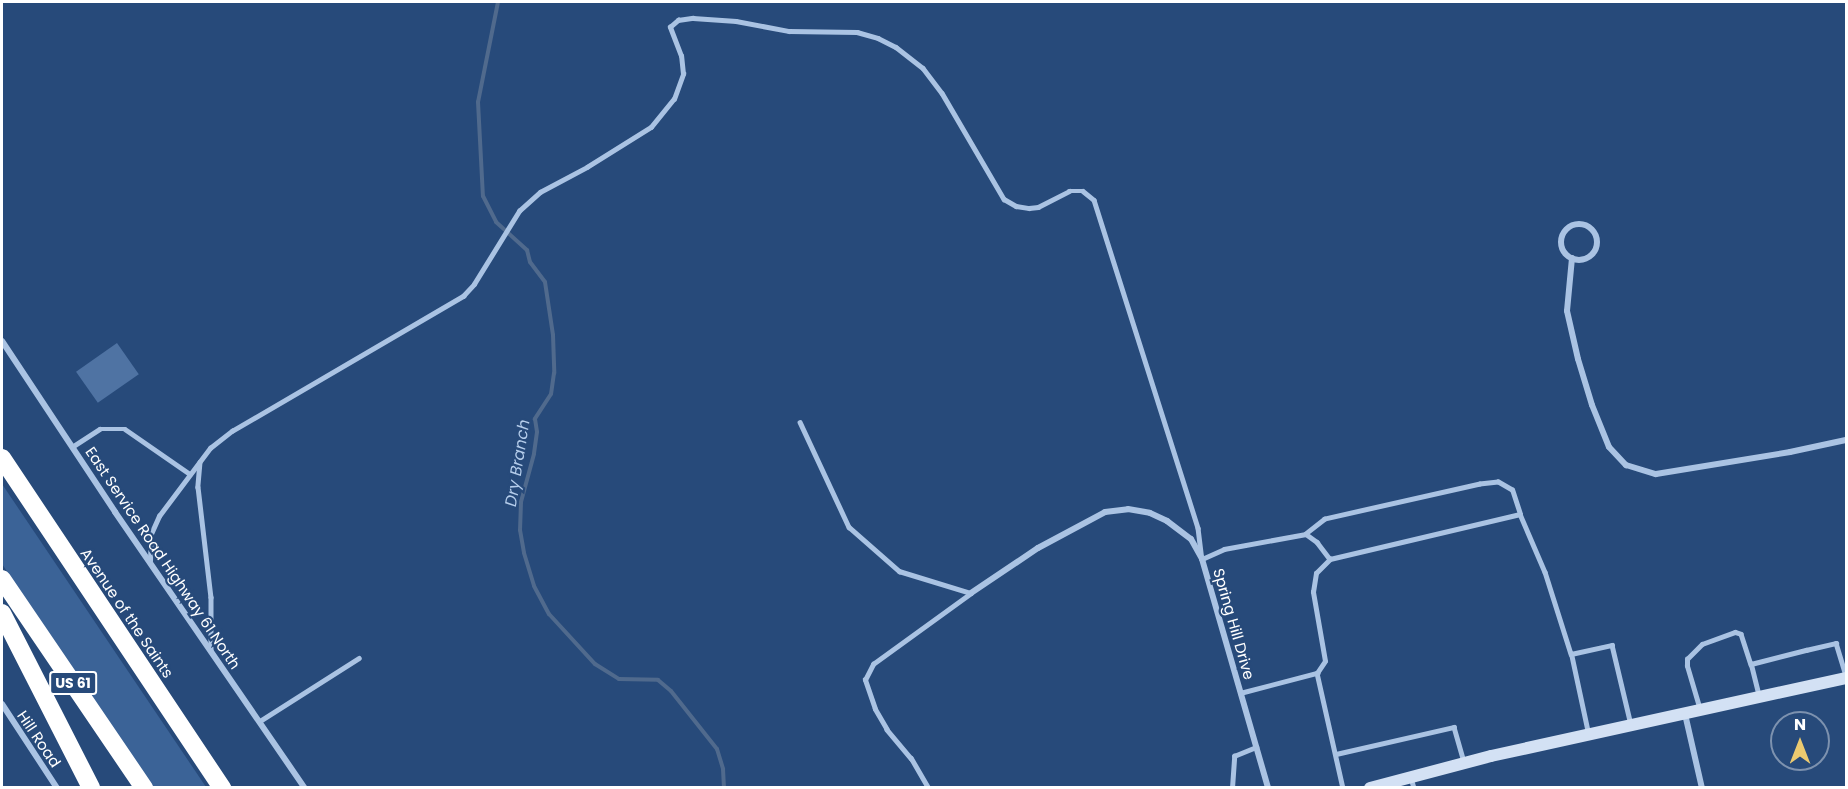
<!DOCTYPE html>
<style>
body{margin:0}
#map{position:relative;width:1848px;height:789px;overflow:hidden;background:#274a7a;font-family:Poppins,sans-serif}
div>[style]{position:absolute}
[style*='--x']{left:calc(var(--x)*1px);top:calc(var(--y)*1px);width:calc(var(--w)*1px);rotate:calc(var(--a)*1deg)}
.green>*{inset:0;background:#3b6397}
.stream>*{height:4px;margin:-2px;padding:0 2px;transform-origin:2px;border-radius:2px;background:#506a8d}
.building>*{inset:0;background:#4f73a3;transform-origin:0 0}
.service>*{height:4.5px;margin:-2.25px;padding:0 2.25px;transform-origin:2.25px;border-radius:2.25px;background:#aac3e3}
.minor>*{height:6px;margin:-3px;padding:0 3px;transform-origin:3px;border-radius:3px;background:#aac3e3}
.minor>.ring{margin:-3px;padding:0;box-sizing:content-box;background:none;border:6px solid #aac3e3;border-radius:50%}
.secondary>*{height:12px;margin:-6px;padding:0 6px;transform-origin:6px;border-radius:6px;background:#d3e1f4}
.motorway>*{height:18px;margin:-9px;padding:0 9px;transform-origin:9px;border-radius:9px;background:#fff}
span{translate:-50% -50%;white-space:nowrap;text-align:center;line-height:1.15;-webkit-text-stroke:4.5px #274a7a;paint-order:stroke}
.shield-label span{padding:2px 4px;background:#274a7a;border:2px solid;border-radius:4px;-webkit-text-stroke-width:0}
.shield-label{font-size:14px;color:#fff;font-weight:700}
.street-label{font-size:15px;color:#fff}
.water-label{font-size:16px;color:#b5cdeb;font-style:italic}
.frame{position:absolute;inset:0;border:3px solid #fff;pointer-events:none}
.north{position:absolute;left:1770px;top:711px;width:60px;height:60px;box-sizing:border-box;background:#274a7a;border:2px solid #7d92af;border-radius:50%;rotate:0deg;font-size:16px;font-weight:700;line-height:24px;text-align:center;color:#fff}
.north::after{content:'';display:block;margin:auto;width:21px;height:27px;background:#ebca70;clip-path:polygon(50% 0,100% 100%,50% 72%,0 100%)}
</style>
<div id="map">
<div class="green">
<i style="clip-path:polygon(2px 484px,206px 787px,153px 787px,2px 564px)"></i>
</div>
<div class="stream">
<i style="--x:498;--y:2;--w:102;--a:101.3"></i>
<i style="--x:478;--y:102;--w:94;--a:87"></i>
<i style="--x:483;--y:196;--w:29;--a:63"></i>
<i style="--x:496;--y:222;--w:42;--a:42.1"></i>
<i style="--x:527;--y:250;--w:12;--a:76"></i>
<i style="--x:530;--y:262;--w:25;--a:53"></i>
<i style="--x:545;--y:282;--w:54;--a:81.4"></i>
<i style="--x:553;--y:335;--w:38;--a:88"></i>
<i style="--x:554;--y:373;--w:21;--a:98"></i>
<i style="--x:551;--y:394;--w:30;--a:123"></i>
<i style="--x:535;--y:419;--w:13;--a:81"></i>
<i style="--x:537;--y:432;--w:22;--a:98"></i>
<i style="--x:534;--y:454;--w:50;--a:105.2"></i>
<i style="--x:521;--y:502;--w:28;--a:92"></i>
<i style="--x:520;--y:530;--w:23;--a:80"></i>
<i style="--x:524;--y:553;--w:34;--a:73"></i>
<i style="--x:534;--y:586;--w:32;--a:62"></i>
<i style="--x:549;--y:614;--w:68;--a:47.4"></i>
<i style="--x:595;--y:664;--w:28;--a:32"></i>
<i style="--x:619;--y:679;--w:39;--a:1"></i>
<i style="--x:658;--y:680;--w:17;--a:40"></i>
<i style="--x:671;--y:691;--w:74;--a:51.6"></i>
<i style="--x:717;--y:749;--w:21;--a:73"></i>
<i style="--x:723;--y:769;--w:19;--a:87"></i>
</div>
<div class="building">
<i style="left:117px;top:343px;width:38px;height:50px;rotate:55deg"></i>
</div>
<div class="service">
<i style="--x:800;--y:422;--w:116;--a:65"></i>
<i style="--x:849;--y:527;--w:67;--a:41.3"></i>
<i style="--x:899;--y:571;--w:75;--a:17"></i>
<i style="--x:72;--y:447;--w:33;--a:-33"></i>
<i style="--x:100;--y:429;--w:25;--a:0"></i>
<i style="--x:125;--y:429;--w:79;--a:34.7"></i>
<i style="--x:200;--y:462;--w:25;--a:95"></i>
<i style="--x:198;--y:487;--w:111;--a:83.3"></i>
<i style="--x:211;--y:597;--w:54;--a:90"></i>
<i style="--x:1520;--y:514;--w:63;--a:66.7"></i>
<i style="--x:1545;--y:572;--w:86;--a:72.4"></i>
<i style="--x:150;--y:561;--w:27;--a:-88"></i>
<i style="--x:151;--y:534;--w:20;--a:-66"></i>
<i style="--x:159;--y:516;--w:85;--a:-53.1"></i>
<i style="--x:210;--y:448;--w:28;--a:-38"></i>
<i style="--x:232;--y:431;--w:268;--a:-30.3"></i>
<i style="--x:463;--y:296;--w:16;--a:-47"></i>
<i style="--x:474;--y:284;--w:86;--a:-58.3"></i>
<i style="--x:519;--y:211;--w:28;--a:-42"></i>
<i style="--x:540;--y:192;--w:53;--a:-28"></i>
<i style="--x:587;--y:167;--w:75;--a:-32"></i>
<i style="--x:651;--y:127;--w:36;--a:-51"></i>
<i style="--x:674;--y:99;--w:27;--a:-70"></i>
<i style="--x:683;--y:74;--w:18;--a:-96"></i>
<i style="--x:681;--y:56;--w:31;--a:-111"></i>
<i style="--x:670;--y:27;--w:11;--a:-41"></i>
<i style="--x:678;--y:20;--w:15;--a:-8"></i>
<i style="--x:693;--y:18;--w:43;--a:4"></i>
<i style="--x:736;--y:21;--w:54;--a:10.7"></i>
<i style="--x:789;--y:31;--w:68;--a:0.8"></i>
<i style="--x:857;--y:32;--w:22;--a:16"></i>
<i style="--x:878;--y:38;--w:20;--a:27"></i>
<i style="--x:896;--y:47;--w:34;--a:38"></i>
<i style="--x:923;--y:68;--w:31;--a:53"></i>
<i style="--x:942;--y:93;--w:123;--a:59.7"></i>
<i style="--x:1004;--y:199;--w:14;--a:30"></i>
<i style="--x:1016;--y:206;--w:13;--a:9"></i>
<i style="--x:1029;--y:208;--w:9;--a:-6"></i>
<i style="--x:1038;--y:207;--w:35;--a:-27"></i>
<i style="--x:1069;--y:191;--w:14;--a:0"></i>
<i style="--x:1083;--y:191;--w:14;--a:39"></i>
<i style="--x:1094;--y:200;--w:344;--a:72.4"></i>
<i style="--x:1198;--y:528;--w:31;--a:83"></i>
<i style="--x:1202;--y:559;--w:24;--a:-24"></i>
<i style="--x:1224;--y:549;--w:83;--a:-10.4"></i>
<i style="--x:1306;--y:534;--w:14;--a:36"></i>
<i style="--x:1317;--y:542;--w:21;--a:53"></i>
<i style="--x:1317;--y:673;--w:118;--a:77.3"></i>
<i style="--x:1240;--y:693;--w:80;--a:-14.6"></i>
<i style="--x:1317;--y:673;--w:14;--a:-56"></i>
<i style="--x:1325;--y:661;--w:70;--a:-99.9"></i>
<i style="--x:1313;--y:592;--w:19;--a:-81"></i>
<i style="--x:1316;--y:573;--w:20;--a:-45"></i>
<i style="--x:1330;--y:559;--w:195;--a:-13.3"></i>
<i style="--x:1520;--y:514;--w:25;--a:-108"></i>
<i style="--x:1512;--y:490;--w:16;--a:-150"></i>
<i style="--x:1498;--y:482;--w:18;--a:174"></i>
<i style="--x:1480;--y:484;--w:159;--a:167.3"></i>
<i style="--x:1325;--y:519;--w:24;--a:142"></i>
<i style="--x:1759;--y:697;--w:34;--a:-104"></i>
<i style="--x:1751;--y:664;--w:57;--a:-14.3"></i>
<i style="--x:1806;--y:650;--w:31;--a:-13"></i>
<i style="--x:1836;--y:643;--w:34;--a:73"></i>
<i style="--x:1700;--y:710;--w:46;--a:-106.5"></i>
<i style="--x:1687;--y:666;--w:7;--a:-90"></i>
<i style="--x:1687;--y:659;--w:21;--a:-45"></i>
<i style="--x:1702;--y:644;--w:35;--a:-20"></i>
<i style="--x:1735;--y:632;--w:6;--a:18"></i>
<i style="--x:1741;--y:634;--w:32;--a:72"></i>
<i style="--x:260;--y:721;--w:117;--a:-32.5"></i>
<i style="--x:1588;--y:733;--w:81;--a:-102.1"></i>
<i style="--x:1571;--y:654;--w:42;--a:-12.4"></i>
<i style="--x:1612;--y:645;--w:82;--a:76.6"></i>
<i style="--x:1336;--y:754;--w:121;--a:-12.9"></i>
<i style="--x:1454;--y:727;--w:37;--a:74"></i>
<i style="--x:1411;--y:778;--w:10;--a:73"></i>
<i style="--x:928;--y:788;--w:34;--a:-120"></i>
<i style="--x:911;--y:759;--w:38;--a:-130"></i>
<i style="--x:887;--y:730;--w:24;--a:-120"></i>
<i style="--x:875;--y:709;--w:31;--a:-109"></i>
<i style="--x:865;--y:680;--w:18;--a:-63"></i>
<i style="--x:873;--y:664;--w:121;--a:-35.9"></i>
<i style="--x:1232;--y:788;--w:32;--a:-86"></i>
<i style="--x:1234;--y:756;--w:24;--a:-22"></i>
</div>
<div class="minor">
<i class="ring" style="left:1561px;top:224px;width:30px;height:30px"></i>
<i style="--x:1572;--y:258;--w:53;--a:95.4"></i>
<i style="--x:1567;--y:311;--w:49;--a:77.1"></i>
<i style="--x:1578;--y:359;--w:48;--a:73.1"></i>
<i style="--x:1592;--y:405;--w:45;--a:68"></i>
<i style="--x:1609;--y:447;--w:25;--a:47"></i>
<i style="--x:1626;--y:465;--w:31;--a:17"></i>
<i style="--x:1656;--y:474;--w:136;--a:-9.3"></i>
<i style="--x:1790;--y:452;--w:57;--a:-12.1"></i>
<i style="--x:2;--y:341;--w:205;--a:56.5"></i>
<i style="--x:115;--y:512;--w:335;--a:55.5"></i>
<i style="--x:971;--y:593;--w:81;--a:-33.9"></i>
<i style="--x:1038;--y:548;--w:76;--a:-28.2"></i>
<i style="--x:1105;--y:512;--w:23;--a:-7"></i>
<i style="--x:1128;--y:509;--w:22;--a:10"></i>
<i style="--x:1150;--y:513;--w:19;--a:25"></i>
<i style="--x:1167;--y:521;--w:30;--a:37"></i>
<i style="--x:1191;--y:539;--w:23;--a:61"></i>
<i style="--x:1202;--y:559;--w:238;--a:73.9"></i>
<i style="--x:2;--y:704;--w:100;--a:56.8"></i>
<i style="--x:1685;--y:714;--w:76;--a:77.1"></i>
</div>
<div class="secondary">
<i style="--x:1370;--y:788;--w:125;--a:-14.8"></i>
<i style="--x:1491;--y:756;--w:363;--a:-12.4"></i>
</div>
<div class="motorway">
<i style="--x:2;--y:458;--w:397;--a:56.3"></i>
<i style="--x:2;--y:579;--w:253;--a:55.8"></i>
<i style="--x:2;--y:613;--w:196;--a:63"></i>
</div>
<div class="shield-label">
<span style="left:73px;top:683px">US 61</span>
</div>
<div class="street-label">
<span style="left:163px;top:558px;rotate:56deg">East Service Road Highway 61 North</span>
<span style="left:127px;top:613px;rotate:56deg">Avenue of the Saints</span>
<span style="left:1234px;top:624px;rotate:74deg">Spring Hill Drive</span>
<span style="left:39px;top:739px;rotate:56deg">Hill Road</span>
</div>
<div class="water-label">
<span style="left:518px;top:463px;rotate:-81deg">Dry Branch</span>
</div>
<div class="frame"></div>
<div class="north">N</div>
</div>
